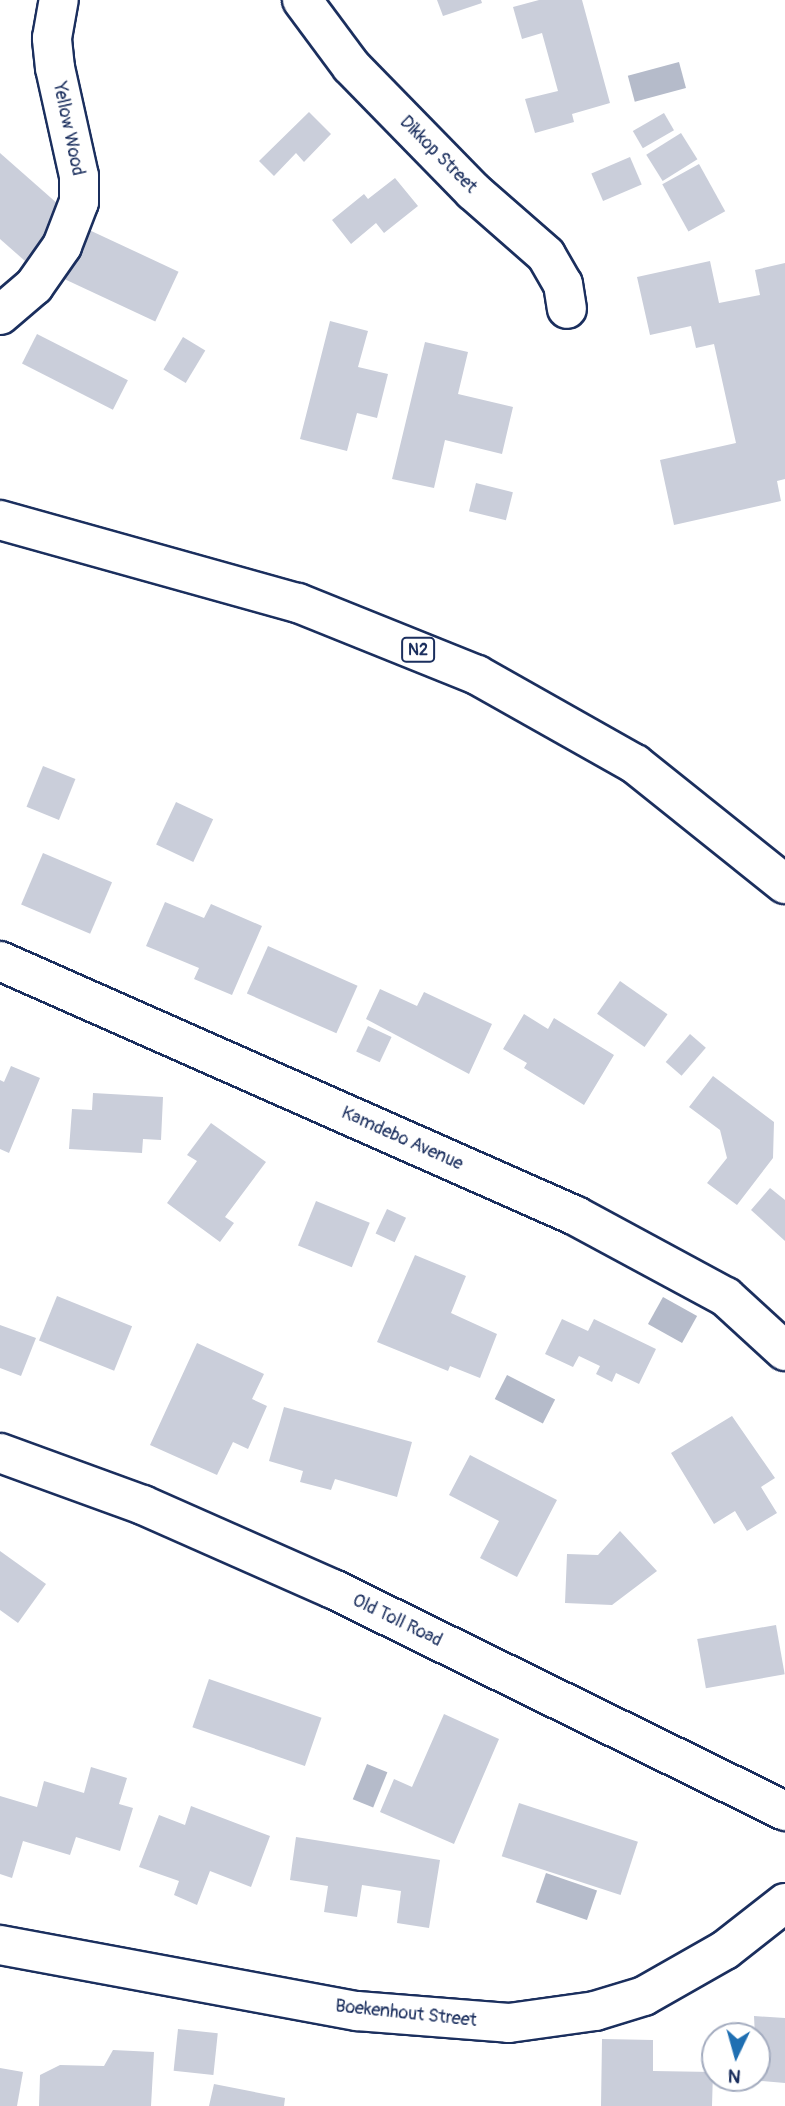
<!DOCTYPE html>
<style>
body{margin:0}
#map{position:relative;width:785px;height:2106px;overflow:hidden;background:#fff;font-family:Pangolin,sans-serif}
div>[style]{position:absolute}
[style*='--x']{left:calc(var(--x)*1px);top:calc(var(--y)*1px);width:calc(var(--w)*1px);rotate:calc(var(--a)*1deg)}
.water>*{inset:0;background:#b5bbca;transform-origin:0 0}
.building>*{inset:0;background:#caceda;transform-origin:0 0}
.roads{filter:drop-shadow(2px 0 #1b2f5e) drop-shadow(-2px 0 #1b2f5e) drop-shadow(0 2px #1b2f5e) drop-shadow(0 -2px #1b2f5e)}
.minor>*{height:38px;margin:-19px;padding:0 19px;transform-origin:19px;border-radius:19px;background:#fff}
.highway>*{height:38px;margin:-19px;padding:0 19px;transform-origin:19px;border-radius:19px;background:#fff}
span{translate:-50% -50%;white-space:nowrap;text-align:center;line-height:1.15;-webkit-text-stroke:5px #fff;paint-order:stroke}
.shield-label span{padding:2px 5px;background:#fff;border:2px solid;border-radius:5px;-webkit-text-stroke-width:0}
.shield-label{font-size:16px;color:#1b2f5e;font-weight:700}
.street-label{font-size:18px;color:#1b2f5e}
.north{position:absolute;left:701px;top:2022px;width:70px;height:70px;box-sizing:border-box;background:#fff;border:2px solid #a4acbf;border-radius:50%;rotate:185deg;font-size:19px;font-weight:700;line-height:28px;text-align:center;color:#1b2f5e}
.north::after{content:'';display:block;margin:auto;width:24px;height:32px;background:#1f6fb2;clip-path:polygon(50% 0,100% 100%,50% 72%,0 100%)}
</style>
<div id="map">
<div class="water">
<i style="left:679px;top:62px;width:27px;height:53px;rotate:75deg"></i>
<i style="left:663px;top:1297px;width:39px;height:31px;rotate:29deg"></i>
<i style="left:507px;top:1375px;width:54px;height:27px;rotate:27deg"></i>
<i style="left:367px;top:1764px;width:22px;height:38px;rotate:22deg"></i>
<i style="left:546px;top:1873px;width:54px;height:31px;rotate:19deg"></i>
</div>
<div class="building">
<i style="clip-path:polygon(437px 0,481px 0,482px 3px,443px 16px)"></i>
<i style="clip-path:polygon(539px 0,582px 0,610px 103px,572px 114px,574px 122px,535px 133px,525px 99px,558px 91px,542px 33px,522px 39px,513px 7px)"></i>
<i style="clip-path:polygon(309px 112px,331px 134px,304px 162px,296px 153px,274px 176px,259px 161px)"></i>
<i style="left:664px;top:113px;width:20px;height:36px;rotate:60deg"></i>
<i style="left:681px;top:133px;width:31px;height:41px;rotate:58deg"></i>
<i style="clip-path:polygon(0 153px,67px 212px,25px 261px,0 239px)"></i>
<i style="left:630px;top:157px;width:30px;height:42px;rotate:67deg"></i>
<i style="left:699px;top:164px;width:54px;height:42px;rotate:61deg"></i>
<i style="clip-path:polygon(395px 178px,418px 206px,384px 233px,376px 223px,351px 244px,332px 220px,364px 194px,368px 199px)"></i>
<i style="left:87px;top:229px;width:101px;height:55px;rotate:25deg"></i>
<i style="clip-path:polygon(710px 261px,719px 303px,760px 295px,755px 270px,785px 263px,785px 479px,777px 481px,781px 501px,674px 525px,660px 460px,736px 443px,714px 344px,696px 348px,691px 326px,650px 335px,637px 277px)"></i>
<i style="clip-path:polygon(330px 321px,368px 331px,358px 367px,388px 374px,377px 418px,357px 413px,347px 451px,300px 439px)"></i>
<i style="left:37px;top:334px;width:102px;height:33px;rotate:27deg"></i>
<i style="left:183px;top:337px;width:26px;height:38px;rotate:31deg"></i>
<i style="clip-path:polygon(425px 342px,468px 352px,458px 394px,513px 407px,502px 454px,445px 440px,434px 488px,392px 479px)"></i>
<i style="left:476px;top:483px;width:38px;height:29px;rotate:14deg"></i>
<i style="left:43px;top:766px;width:35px;height:44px;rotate:22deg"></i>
<i style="left:176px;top:802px;width:41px;height:47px;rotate:25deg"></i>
<i style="left:43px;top:853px;width:75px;height:56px;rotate:23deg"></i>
<i style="clip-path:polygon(165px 902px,204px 918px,211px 904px,262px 926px,232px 995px,194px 979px,199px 968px,146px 946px)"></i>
<i style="left:268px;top:946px;width:98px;height:52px;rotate:24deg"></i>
<i style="left:620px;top:981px;width:58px;height:40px;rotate:35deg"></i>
<i style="clip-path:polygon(380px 989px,417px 1006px,424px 992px,492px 1024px,469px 1074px,366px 1019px)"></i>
<i style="clip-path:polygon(524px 1014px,548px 1029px,554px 1018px,614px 1055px,584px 1105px,524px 1068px,527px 1063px,503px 1049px)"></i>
<i style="left:368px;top:1026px;width:26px;height:28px;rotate:25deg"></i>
<i style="left:690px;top:1034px;width:21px;height:37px;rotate:41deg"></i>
<i style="clip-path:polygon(11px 1066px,40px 1078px,9px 1153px,0 1149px,0 1080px,4px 1082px)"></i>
<i style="clip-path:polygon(713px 1076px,774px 1122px,773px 1158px,737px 1205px,707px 1183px,727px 1158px,720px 1130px,689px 1107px)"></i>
<i style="clip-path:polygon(93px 1093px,163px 1097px,161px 1140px,143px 1139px,142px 1153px,69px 1149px,72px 1109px,92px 1110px)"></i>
<i style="clip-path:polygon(211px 1123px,266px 1162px,225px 1217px,234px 1223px,220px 1242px,167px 1203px,197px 1161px,187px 1155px)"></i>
<i style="clip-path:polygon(770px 1188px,785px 1200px,785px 1241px,751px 1210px)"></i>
<i style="left:316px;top:1201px;width:58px;height:48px;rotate:22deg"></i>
<i style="left:387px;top:1209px;width:21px;height:27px;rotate:25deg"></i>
<i style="clip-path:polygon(415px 1255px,466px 1276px,451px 1313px,497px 1334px,480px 1378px,450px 1366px,448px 1371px,377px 1342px)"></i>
<i style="left:57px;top:1296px;width:81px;height:48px;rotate:22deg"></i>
<i style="clip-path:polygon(562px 1319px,588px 1331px,594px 1319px,656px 1349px,639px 1384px,616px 1373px,612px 1382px,596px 1374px,600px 1366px,579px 1356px,573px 1367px,545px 1354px)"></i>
<i style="clip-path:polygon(0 1325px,36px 1338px,21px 1376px,0 1368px)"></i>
<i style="clip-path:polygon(197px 1343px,264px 1374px,252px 1399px,267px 1406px,248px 1449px,233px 1442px,217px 1475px,150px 1445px)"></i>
<i style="clip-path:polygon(284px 1407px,412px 1442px,397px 1497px,335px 1479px,331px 1490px,300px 1482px,303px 1471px,269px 1461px)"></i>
<i style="clip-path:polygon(732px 1416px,775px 1478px,761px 1487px,777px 1513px,747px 1531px,735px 1511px,714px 1524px,671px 1453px)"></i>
<i style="clip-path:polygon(470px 1455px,557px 1500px,517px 1577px,480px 1558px,499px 1521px,449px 1495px)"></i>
<i style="clip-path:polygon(620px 1531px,657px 1571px,612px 1605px,565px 1603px,567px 1554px,598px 1555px)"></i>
<i style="clip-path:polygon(0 1551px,46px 1584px,18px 1623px,0 1610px)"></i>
<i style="left:776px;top:1625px;width:50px;height:80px;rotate:80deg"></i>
<i style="left:209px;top:1679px;width:119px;height:51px;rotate:19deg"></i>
<i style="clip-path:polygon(444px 1714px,499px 1739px,454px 1844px,380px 1812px,394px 1779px,412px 1787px)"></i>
<i style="clip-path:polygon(91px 1767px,127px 1778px,119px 1804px,133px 1808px,120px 1851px,76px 1837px,70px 1855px,23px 1841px,12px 1878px,0 1874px,0 1796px,37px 1807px,44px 1781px,84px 1793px)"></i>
<i style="left:519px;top:1803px;width:125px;height:56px;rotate:18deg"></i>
<i style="clip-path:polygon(191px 1806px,270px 1836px,251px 1887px,210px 1871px,197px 1905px,174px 1895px,179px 1881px,139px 1867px,159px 1815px,185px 1825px)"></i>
<i style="clip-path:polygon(296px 1837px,440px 1860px,429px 1928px,397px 1923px,401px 1891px,362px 1885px,357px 1917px,324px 1912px,328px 1886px,290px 1880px)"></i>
<i style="clip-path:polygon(754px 2016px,785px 2018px,785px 2083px,749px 2080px,757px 2078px)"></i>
<i style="left:178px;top:2029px;width:40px;height:42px;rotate:6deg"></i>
<i style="clip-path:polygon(602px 2039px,653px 2040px,653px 2071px,713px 2072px,712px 2106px,601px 2106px)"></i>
<i style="clip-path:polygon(113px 2050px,154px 2052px,151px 2106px,39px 2106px,40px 2075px,60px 2065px,104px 2066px)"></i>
<i style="clip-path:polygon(0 2068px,23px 2072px,17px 2106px,0 2106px)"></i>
<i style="clip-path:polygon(214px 2084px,285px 2098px,284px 2106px,209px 2106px)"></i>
</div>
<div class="roads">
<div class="minor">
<i style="--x:302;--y:0;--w:82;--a:53.4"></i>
<i style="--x:351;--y:66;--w:175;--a:45.7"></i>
<i style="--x:473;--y:191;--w:97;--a:41.2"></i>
<i style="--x:546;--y:255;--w:34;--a:60"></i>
<i style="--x:563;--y:284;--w:25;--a:81"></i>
<i style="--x:0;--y:315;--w:45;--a:-40.5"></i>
<i style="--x:34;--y:286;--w:49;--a:-55"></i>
<i style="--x:62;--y:246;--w:47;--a:-68.9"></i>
<i style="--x:79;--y:202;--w:26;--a:-90"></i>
<i style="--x:79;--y:176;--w:111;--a:-102.5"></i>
<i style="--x:55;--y:68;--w:30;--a:-96"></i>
<i style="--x:52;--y:38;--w:39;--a:-80"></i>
<i style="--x:0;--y:961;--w:630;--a:23.88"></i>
<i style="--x:576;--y:1216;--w:170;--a:28.4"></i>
<i style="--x:726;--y:1297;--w:80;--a:42.5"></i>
<i style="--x:0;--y:1453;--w:152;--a:20"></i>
<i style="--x:143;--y:1505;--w:208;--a:23.9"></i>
<i style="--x:333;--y:1589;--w:504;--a:26.16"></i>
<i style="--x:0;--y:1945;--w:363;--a:10.5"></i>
<i style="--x:357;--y:2011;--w:152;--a:4.5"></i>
<i style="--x:509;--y:2023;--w:87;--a:-7.9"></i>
<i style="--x:595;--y:2011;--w:51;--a:-17"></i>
<i style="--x:644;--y:1996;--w:93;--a:-29.6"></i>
<i style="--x:725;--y:1950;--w:76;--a:-38.1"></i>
</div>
<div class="highway">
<i style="--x:0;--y:520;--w:309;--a:15.6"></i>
<i style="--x:298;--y:603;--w:193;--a:21.9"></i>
<i style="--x:477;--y:675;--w:181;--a:29.4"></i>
<i style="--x:635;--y:764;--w:192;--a:38.7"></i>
</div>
</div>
<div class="shield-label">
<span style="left:418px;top:650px">N2</span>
</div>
<div class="street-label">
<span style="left:68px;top:129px;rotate:78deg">Yellow Wood</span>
<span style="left:438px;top:155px;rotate:45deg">Dikkop Street</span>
<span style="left:402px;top:1139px;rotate:24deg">Kamdebo Avenue</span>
<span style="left:397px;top:1621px;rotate:26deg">Old Toll Road</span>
<span style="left:406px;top:2014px;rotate:6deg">Boekenhout Street</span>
</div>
<div class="north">N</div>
</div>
